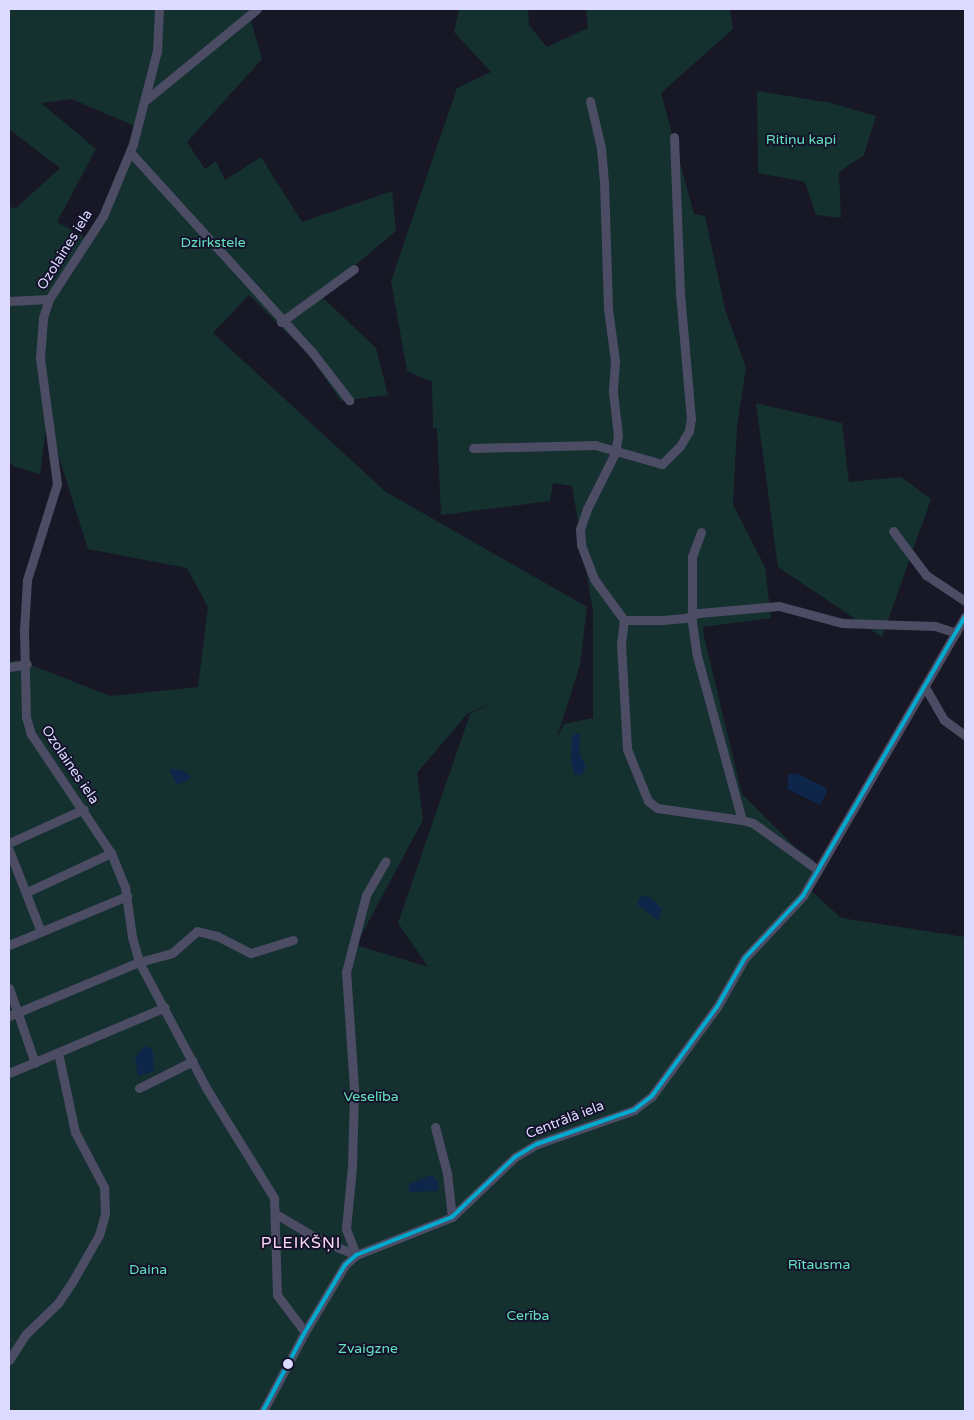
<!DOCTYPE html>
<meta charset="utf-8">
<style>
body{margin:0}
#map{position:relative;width:974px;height:1420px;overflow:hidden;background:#181725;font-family:"Varela Round",sans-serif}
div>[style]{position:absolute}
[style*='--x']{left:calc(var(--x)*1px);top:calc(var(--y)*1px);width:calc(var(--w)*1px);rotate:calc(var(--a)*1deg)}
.green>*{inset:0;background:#143130}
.water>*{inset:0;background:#0d264a}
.minor>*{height:9px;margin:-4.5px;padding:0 4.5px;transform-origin:4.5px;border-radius:4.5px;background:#4c4c65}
.bus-1>*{height:4px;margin:-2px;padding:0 2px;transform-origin:2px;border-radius:2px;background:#00a9ce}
.dots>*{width:14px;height:14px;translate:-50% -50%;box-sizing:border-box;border:2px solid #14112b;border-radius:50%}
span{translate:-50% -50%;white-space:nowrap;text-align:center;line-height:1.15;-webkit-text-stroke:4px #14112b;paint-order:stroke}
.park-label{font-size:14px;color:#63e2bd}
.street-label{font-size:14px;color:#dddaff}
.quarter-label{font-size:16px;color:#ffdcf4;letter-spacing:1px}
.frame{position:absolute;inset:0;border:10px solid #dddaff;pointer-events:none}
</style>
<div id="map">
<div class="green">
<i style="clip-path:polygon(evenodd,9px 9px,259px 9px,251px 21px,262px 59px,187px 142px,205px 169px,216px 161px,225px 180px,261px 157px,302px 222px,392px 191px,396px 231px,320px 295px,376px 348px,388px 395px,341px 401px,309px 355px,249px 295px,213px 333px,386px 492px,587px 607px,580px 665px,556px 740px,564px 724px,593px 718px,593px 611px,572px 486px,553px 483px,550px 501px,441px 515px,437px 428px,433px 428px,432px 382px,407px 371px,391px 281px,457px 88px,491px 72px,454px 32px,459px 9px,528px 9px,529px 25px,547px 47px,588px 28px,586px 9px,730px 9px,733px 29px,661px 93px,694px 214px,705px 216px,725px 309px,746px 368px,737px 426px,733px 505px,765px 567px,771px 618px,703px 627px,704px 637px,742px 794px,795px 847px,814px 860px,812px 864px,818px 870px,807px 887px,841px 918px,965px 937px,965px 1411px,9px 1411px,9px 662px,17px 660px,111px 696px,198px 687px,208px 607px,187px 568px,88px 549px,49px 426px,46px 427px,40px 474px,15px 467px,9px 461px,9px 207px,16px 208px,60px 168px,9px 129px,9px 9px,72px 99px,139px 128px,102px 216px,107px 222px,103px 219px,88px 239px,57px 222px,96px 149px,41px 103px,72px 99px,9px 9px,499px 700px,470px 714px,398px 923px,428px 967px,356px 945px,423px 820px,417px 773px,467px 714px,499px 700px)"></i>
<i style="clip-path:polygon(757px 91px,831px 103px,876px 116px,864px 155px,839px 172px,841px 218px,816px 215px,805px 182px,758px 173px)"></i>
<i style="clip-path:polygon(756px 403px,842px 423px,849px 482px,901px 477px,931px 499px,882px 637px,778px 567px)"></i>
</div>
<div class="water">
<i style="clip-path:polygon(576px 733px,580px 734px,579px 752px,586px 768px,581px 775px,574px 774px,571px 760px,572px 737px)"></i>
<i style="clip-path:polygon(169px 769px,181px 770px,190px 775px,190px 779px,177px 785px)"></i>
<i style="clip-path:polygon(796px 773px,826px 788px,827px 792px,820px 805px,787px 789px,788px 775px)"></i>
<i style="clip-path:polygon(641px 896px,650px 897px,662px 909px,658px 920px,637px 904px)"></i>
<i style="clip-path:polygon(144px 1046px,151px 1048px,153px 1053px,154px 1071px,138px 1076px,135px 1058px)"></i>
<i style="clip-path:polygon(431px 1175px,438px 1181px,438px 1191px,409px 1192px,409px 1184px)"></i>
</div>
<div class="minor">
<i style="--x:159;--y:9;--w:42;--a:92.7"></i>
<i style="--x:157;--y:51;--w:96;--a:104.5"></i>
<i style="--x:133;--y:144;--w:78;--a:112.6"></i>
<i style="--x:103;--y:216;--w:99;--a:123"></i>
<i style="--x:49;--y:299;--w:20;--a:108"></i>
<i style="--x:43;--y:318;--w:40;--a:94.3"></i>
<i style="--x:40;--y:358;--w:127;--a:82.3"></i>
<i style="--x:57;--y:484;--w:101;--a:107.4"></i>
<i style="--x:27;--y:580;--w:50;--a:93.4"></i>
<i style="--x:24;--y:630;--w:87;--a:88.7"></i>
<i style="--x:26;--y:717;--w:18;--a:74"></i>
<i style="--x:31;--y:734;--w:143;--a:56.1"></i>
<i style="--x:111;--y:853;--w:37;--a:68"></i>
<i style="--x:125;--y:887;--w:50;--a:82"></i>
<i style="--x:132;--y:937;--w:26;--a:74"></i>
<i style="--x:139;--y:962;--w:146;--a:61.9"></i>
<i style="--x:208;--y:1091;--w:126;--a:58.3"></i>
<i style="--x:274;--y:1198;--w:97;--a:88.2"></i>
<i style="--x:277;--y:1295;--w:46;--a:52.9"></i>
<i style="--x:147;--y:99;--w:142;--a:-39.3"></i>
<i style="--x:590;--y:101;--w:48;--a:76.8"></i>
<i style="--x:601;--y:148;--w:33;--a:85"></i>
<i style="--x:604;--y:181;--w:128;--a:88.2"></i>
<i style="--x:608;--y:309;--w:52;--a:82.3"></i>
<i style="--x:615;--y:361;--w:31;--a:94"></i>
<i style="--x:613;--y:392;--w:43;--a:83.4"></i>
<i style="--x:618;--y:435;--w:18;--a:99"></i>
<i style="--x:615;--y:453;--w:63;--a:116.6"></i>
<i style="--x:587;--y:509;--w:21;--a:109"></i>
<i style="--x:580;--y:529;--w:16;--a:86"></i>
<i style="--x:581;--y:545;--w:36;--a:69"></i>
<i style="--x:594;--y:579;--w:51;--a:53.8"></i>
<i style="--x:624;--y:620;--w:24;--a:97"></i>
<i style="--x:621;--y:644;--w:105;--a:86.7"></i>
<i style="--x:627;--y:749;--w:56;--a:68"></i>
<i style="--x:648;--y:801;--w:11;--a:38"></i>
<i style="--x:657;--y:808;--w:86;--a:8"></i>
<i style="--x:130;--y:152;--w:270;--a:47.7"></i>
<i style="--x:312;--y:352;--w:61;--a:52.4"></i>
<i style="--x:9;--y:301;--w:40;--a:-2.9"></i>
<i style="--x:281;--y:322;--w:90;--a:-36"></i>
<i style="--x:473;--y:448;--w:122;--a:-1.4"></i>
<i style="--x:595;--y:445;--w:70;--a:15.8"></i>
<i style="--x:662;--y:464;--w:25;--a:-45"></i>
<i style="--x:680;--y:446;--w:17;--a:-59"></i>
<i style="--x:689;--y:431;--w:12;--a:-81"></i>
<i style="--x:691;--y:419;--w:126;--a:-95"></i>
<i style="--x:680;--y:293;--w:156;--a:-92.2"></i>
<i style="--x:893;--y:531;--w:55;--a:53.1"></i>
<i style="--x:926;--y:575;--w:47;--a:33.7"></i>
<i style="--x:701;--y:532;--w:27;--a:110"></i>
<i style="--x:692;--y:557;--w:65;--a:90"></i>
<i style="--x:692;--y:622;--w:34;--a:82"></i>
<i style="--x:697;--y:656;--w:170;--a:74.7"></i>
<i style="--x:742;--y:820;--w:11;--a:15"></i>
<i style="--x:753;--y:823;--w:80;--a:35.9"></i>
<i style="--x:624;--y:620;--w:39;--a:0"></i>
<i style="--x:663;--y:620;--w:22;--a:-5"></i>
<i style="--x:685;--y:618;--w:15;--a:-20"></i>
<i style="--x:699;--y:613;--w:80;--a:-5"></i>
<i style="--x:779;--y:606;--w:65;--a:15.1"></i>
<i style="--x:842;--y:623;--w:93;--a:1.8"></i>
<i style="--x:935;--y:626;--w:22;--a:18"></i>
<i style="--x:9;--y:667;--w:18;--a:-9"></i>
<i style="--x:925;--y:687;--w:38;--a:60"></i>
<i style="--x:944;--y:720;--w:26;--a:36"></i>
<i style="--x:9;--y:843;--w:82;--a:-24.4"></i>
<i style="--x:9;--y:850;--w:88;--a:68.7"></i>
<i style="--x:27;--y:892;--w:93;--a:-24.9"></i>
<i style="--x:9;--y:945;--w:128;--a:-22.6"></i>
<i style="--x:9;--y:988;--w:79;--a:70.9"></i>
<i style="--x:9;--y:1016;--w:141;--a:-22.6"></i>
<i style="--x:139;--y:962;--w:34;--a:-15"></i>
<i style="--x:172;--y:953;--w:33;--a:-41"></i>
<i style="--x:197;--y:931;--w:21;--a:14"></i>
<i style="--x:217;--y:936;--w:38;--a:27"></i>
<i style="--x:251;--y:953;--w:44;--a:-17.2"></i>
<i style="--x:9;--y:1073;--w:169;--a:-22.9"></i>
<i style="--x:139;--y:1088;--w:60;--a:-26.6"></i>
<i style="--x:435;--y:1127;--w:48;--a:75.4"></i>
<i style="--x:447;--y:1173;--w:44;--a:83.5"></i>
<i style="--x:276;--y:1214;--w:49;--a:30.8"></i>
<i style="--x:318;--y:1239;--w:41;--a:22.8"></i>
<i style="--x:356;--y:1255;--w:28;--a:-111"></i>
<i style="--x:346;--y:1229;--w:62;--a:-84.5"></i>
<i style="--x:352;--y:1167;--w:79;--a:-88.5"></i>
<i style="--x:354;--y:1088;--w:116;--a:-93.9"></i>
<i style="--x:346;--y:972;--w:80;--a:-75.4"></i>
<i style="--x:366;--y:895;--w:39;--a:-60"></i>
<i style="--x:9;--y:1360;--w:31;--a:-57"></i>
<i style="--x:26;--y:1334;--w:45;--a:-44.1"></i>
<i style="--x:58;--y:1303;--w:23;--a:-56"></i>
<i style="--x:71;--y:1284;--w:56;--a:-60.3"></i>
<i style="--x:99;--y:1235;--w:22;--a:-74"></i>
<i style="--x:105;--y:1214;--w:27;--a:-92"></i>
<i style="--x:104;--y:1187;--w:62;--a:-117.8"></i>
<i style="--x:75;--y:1132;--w:81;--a:-102.1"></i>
<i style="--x:263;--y:1411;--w:89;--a:-62"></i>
<i style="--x:305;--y:1332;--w:78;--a:-59.2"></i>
<i style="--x:345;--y:1265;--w:15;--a:-42"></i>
<i style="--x:356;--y:1255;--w:103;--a:-21.6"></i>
<i style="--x:452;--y:1217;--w:87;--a:-43.6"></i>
<i style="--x:515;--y:1157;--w:26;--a:-31"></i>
<i style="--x:537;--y:1144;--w:103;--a:-19.3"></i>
<i style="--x:634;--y:1110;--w:23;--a:-38"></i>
<i style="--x:652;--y:1096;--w:110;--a:-53.9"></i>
<i style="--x:717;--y:1007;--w:56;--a:-60.3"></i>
<i style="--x:745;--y:958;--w:85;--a:-46.9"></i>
<i style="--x:803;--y:896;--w:323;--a:-59.9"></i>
</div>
<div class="bus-1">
<i style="--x:263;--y:1411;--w:89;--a:-62"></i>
<i style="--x:305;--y:1332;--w:78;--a:-59.2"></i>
<i style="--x:345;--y:1265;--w:15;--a:-42"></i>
<i style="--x:356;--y:1255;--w:103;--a:-21.6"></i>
<i style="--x:452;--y:1217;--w:87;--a:-43.6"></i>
<i style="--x:515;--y:1157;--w:26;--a:-31"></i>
<i style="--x:537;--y:1144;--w:103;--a:-19.3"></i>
<i style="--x:634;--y:1110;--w:23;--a:-38"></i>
<i style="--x:652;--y:1096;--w:110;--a:-53.9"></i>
<i style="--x:717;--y:1007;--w:56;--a:-60.3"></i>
<i style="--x:745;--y:958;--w:85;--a:-46.9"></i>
<i style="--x:803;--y:896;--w:323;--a:-59.9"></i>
</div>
<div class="dots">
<i style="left:288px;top:1364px;background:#dddaff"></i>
</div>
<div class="park-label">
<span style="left:801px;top:140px">Ritiņu kapi</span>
<span style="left:213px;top:243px">Dzirkstele</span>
<span style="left:371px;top:1097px">Veselība</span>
<span style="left:819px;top:1265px">Rītausma</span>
<span style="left:148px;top:1270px">Daina</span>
<span style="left:528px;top:1316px">Cerība</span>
<span style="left:368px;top:1349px">Zvaigzne</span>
</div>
<div class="street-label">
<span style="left:65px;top:250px;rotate:-58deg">Ozolaines iela</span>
<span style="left:70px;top:765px;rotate:56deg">Ozolaines iela</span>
<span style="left:565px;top:1120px;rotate:-21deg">Centrālā iela</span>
</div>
<div class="quarter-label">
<span style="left:301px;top:1243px">PLEIKŠŅI</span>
</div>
<div class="frame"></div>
</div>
